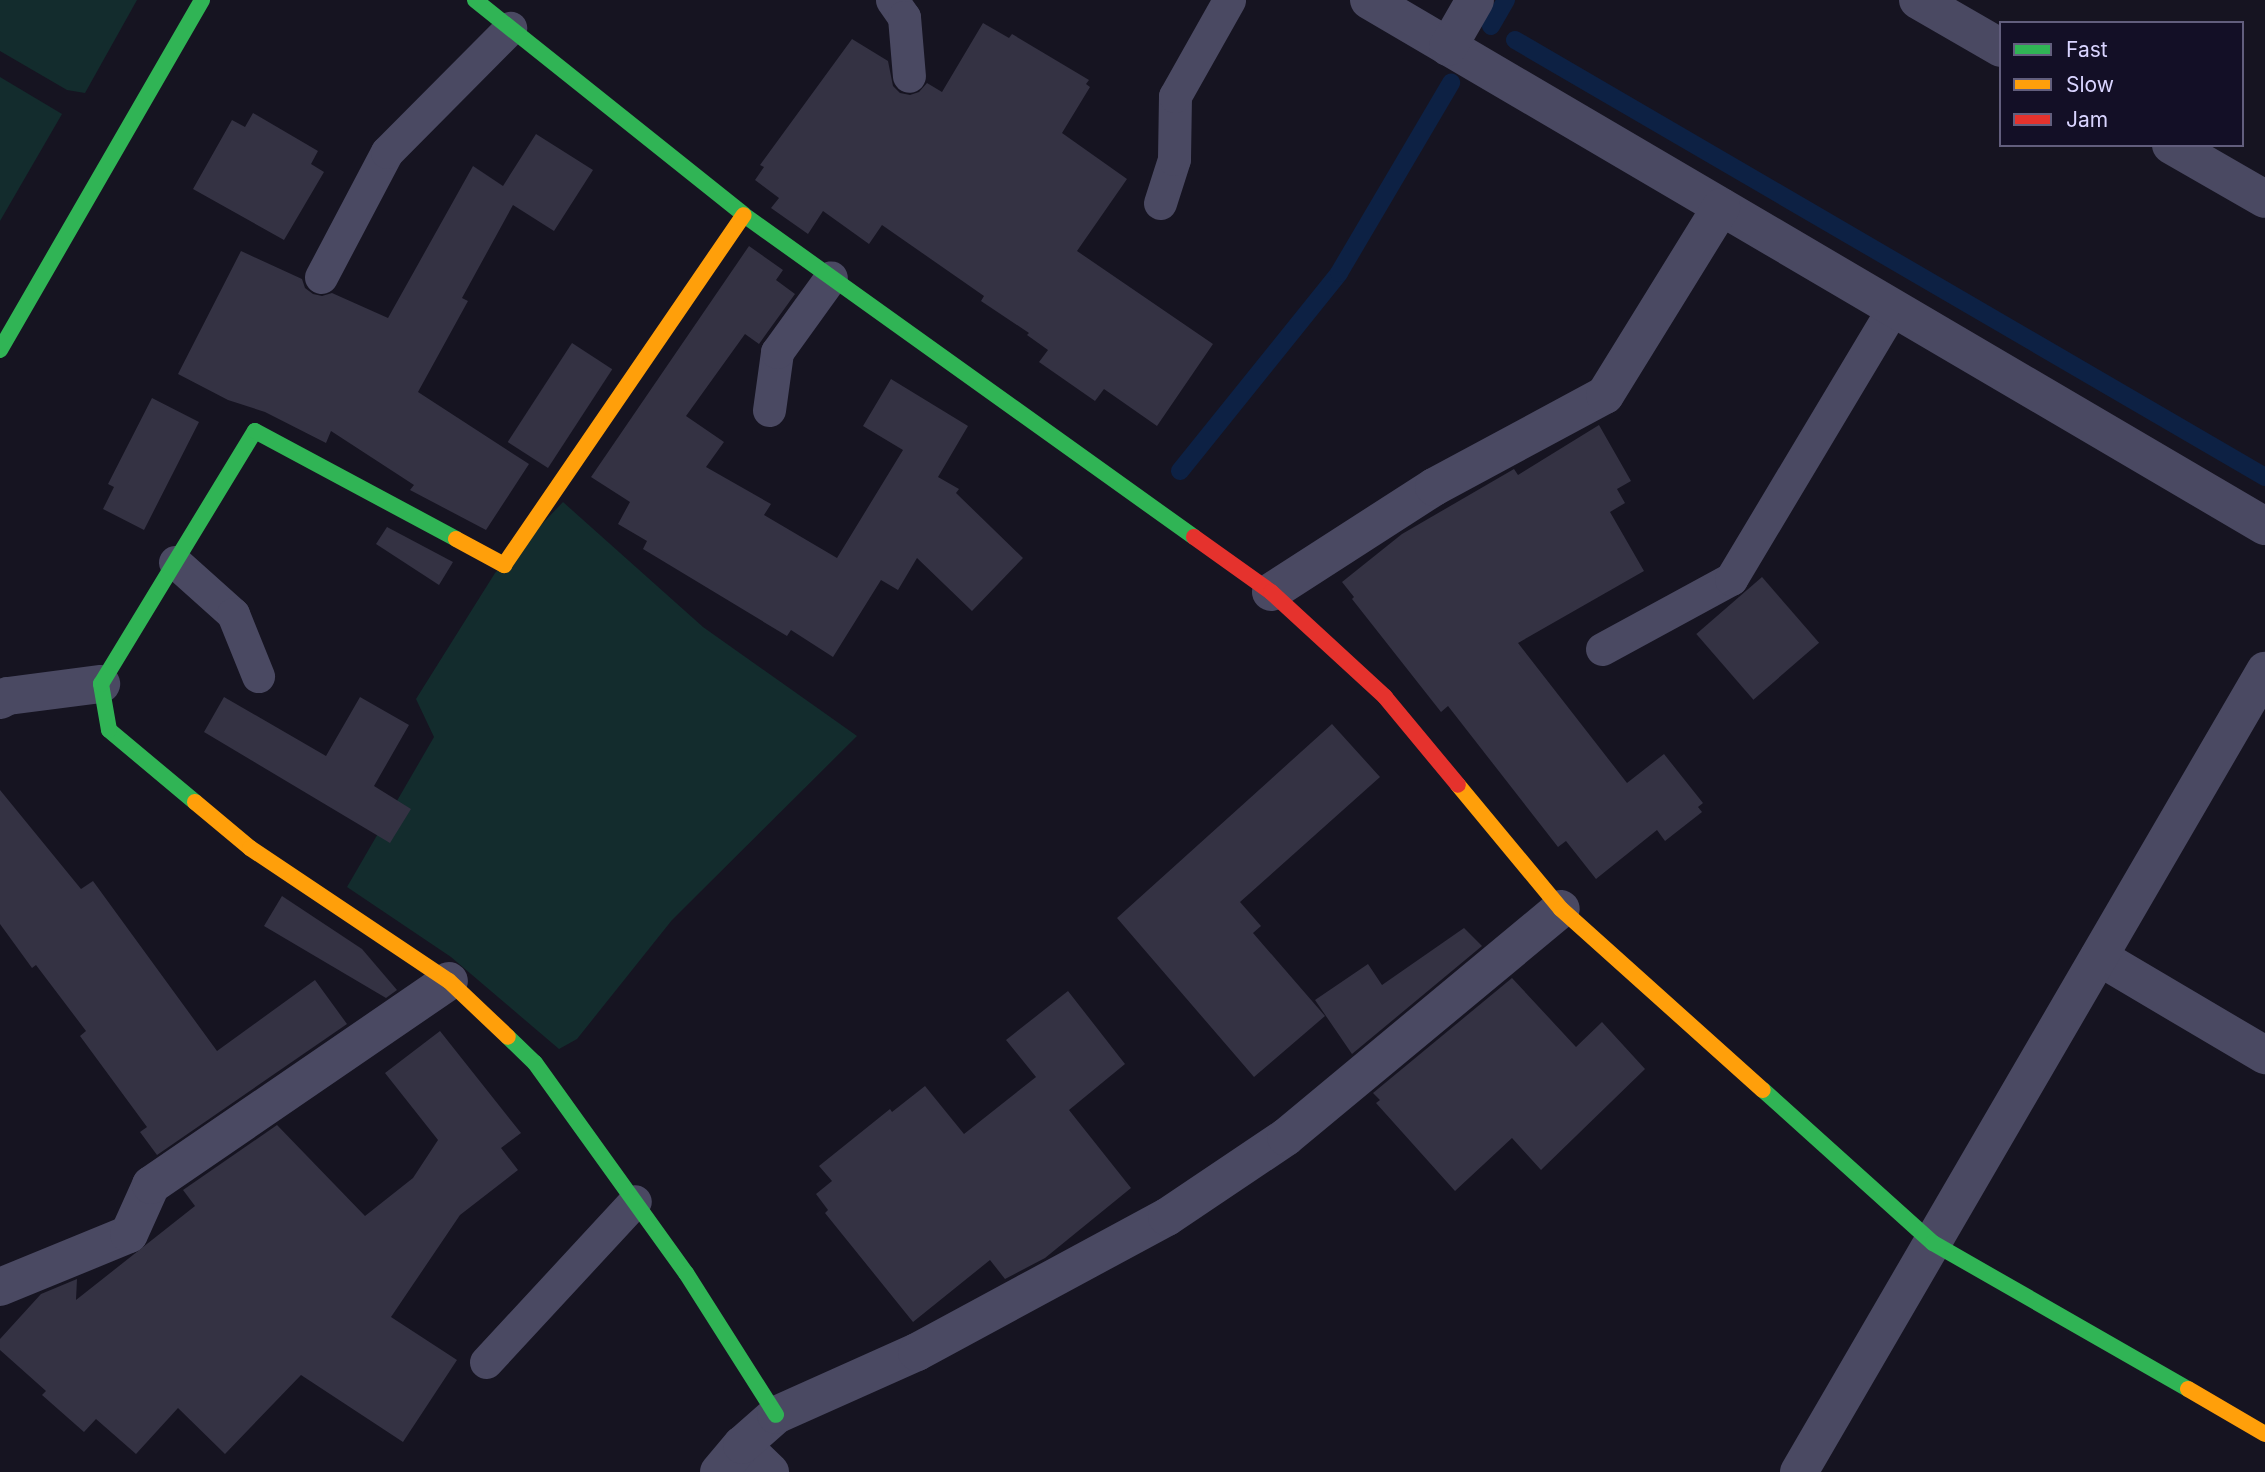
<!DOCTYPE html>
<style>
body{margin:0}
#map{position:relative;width:2265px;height:1472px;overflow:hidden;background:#161421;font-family:Inter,sans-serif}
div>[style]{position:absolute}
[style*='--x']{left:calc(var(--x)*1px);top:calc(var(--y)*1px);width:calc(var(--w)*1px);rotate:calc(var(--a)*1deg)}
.green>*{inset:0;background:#132c2d}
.stream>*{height:18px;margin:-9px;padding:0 9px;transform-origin:9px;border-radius:9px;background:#0d2144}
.building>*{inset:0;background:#343243;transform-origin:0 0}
.lane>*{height:33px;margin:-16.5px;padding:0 16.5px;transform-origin:16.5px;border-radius:16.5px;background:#4a4962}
.street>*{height:38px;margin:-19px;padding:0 19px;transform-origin:19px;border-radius:19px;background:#4a4962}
.fast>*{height:16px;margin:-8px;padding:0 8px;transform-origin:8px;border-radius:8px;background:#30b455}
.slow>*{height:16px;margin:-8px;padding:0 8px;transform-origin:8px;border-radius:8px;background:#ff9f0a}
.jam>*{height:16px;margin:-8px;padding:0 8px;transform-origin:8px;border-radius:8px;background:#e5322d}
span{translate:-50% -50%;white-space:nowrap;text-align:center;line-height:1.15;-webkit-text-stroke:5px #130f26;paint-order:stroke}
.legend{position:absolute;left:1999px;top:21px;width:245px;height:126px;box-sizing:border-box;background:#130f26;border:2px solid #625e7d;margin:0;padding:9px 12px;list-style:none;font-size:21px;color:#d9d4ff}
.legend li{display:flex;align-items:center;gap:14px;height:35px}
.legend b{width:35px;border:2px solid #625e7d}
</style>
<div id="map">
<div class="green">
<i style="clip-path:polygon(0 0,137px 0,85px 93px,67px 90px,0 51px)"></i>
<i style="clip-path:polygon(0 77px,62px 114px,0 221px)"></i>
<i style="clip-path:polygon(563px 502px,703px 627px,857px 736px,672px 920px,577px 1039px,559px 1049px,451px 957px,347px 887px,434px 737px,416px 699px,495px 573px)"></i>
</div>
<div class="stream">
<i style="--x:1491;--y:26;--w:30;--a:-60"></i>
<i style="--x:1515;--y:40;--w:868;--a:30.23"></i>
<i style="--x:1180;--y:471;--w:254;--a:-51.2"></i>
<i style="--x:1339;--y:273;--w:221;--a:-59.5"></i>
</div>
<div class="building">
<i style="clip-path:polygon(983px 23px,1009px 38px,1012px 34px,1089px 80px,1086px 84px,1090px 87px,1062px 133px,1127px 179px,1077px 251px,1213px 344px,1157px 426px,1104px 389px,1095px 401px,1039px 362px,1048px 350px,1027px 335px,1029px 333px,981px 301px,984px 296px,882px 225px,869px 244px,823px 211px,808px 234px,771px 208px,779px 198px,755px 180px,764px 167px,760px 165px,852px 39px,888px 61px,893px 86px,900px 93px,910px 95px,919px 92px,927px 83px,942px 92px)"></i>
<i style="clip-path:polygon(253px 113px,318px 151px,311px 164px,324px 172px,284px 240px,193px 189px,232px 120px,245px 127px)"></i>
<i style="clip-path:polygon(536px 134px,593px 170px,554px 231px,513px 205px,462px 298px,468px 301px,418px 392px,529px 464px,486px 530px,410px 490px,414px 485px,331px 431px,326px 443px,265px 412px,228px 400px,178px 374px,241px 251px,302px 279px,305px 288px,313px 294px,322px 296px,332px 293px,388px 318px,473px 166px,503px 186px)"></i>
<i style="clip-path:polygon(749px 246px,783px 270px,776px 280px,795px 294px,759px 344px,745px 334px,686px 416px,724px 442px,706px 467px,771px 504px,764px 515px,837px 558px,903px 450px,863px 426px,891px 379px,968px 426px,938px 477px,959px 489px,956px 493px,1023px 558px,972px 611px,917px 558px,898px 590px,881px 580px,833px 657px,791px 630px,787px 636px,643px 549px,647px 541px,618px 524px,630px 502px,591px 477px)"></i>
<i style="left:572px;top:343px;width:48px;height:118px;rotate:33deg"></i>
<i style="clip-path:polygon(152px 398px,199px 422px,144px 530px,103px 509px,114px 487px,108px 484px)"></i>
<i style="clip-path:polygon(1599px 425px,1631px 481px,1617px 489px,1625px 503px,1610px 512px,1644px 571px,1518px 643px,1627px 783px,1664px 754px,1703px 803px,1698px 807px,1702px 812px,1665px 841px,1657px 830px,1596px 879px,1566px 841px,1558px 847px,1448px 706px,1441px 712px,1352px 599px,1354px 597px,1342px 582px,1402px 534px,1514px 469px,1518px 475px)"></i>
<i style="clip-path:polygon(387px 527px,453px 562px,439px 585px,376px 544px)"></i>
<i style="left:1762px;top:577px;width:87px;height:87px;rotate:49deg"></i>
<i style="clip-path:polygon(224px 697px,326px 756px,360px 697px,409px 725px,374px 786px,411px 809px,390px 843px,204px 732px)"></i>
<i style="clip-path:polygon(1332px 724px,1380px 777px,1240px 902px,1261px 926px,1253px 933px,1325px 1016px,1254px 1077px,1117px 918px)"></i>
<i style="clip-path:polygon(0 790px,81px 889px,93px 881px,217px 1051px,315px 980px,347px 1024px,157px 1155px,140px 1132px,147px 1127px,80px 1036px,86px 1031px,36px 965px,32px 968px,0 924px)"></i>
<i style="clip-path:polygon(282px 896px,362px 949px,397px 990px,386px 998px,264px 926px)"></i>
<i style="clip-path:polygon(1464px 928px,1482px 946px,1352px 1054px,1315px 1000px,1368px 964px,1382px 985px)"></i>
<i style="clip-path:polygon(1512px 978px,1576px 1047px,1602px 1022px,1645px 1069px,1541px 1170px,1512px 1138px,1455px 1191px,1376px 1103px,1380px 1100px,1373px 1093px)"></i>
<i style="clip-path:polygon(1068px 991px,1125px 1064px,1069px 1110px,1131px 1188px,1045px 1258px,1005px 1279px,990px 1260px,913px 1322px,825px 1213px,828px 1210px,816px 1194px,832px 1181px,819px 1166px,890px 1109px,892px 1112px,925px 1086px,964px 1134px,1036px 1077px,1006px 1040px)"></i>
<i style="clip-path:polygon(440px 1031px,521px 1133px,501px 1148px,518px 1170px,460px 1215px,391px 1317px,457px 1360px,403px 1442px,301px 1375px,225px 1454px,178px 1408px,136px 1454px,96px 1419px,84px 1432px,42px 1395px,46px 1391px,0 1350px,0 1339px,41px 1294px,77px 1279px,76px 1300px,195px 1206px,183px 1190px,277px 1125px,365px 1216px,413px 1178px,438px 1140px,385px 1073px)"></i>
</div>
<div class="lane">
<i style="--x:892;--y:0;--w:21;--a:55"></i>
<i style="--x:904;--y:17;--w:59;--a:85.2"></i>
<i style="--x:1160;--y:203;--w:46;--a:-72.3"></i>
<i style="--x:1174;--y:159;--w:63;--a:-89.1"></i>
<i style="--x:1175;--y:96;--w:110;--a:-60.6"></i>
<i style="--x:321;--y:277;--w:141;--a:-62.2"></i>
<i style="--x:387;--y:152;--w:175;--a:-45.2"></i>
<i style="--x:769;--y:410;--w:59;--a:-82.1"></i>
<i style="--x:777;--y:352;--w:92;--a:-54.2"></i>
<i style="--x:175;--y:562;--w:78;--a:41.9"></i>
<i style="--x:233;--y:614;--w:67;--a:68"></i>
<i style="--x:1602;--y:649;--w:147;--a:-28.5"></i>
<i style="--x:1731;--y:579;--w:316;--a:-59.1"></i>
<i style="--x:486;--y:1362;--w:219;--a:-47.2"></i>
</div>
<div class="street">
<i style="--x:1369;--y:0;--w:1039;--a:30.42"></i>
<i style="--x:1918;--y:0;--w:96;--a:30"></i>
<i style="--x:1448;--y:47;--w:54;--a:-60.1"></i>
<i style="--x:2171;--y:145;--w:108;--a:29.9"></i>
<i style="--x:1271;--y:592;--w:194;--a:-32.8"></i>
<i style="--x:1434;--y:487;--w:194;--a:-28.3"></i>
<i style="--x:1605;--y:395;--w:221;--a:-58.3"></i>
<i style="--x:0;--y:700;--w:9;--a:-27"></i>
<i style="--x:8;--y:696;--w:94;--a:-7.4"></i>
<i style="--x:2099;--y:957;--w:193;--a:30.6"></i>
<i style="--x:0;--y:1287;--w:139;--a:-22.3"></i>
<i style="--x:129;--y:1234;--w:54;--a:-65.8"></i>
<i style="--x:151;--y:1185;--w:361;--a:-34.4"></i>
<i style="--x:742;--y:1445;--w:39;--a:44"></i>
<i style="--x:719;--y:1472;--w:35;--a:-50"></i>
<i style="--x:742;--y:1445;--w:45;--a:-41.4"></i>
<i style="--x:776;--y:1415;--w:154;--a:-24.1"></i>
<i style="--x:917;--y:1352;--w:284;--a:-28.4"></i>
<i style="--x:1167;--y:1217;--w:143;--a:-33.9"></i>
<i style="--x:1286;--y:1137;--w:357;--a:-39.7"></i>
<i style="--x:1799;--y:1472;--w:927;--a:-59.81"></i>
</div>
<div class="fast">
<i style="--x:475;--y:0;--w:344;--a:38.6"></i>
<i style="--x:744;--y:215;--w:553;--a:35.59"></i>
<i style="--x:0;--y:350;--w:404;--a:-60"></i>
<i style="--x:195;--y:802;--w:112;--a:-140.1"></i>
<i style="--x:109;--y:730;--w:47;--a:-99.9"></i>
<i style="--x:101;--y:684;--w:296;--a:-58.7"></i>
<i style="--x:255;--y:431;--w:228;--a:28.2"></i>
<i style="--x:508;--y:1037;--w:37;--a:44"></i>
<i style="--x:535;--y:1063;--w:259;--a:54.3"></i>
<i style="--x:686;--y:1273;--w:168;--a:57.6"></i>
<i style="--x:1763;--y:1090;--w:229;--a:42"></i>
<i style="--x:1933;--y:1243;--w:294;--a:29.8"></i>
</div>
<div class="slow">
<i style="--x:456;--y:539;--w:55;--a:28.4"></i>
<i style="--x:504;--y:565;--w:424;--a:-55.6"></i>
<i style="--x:1458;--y:785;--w:161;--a:50.3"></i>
<i style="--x:1561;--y:909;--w:271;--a:41.9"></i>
<i style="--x:195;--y:802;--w:72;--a:39.9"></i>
<i style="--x:250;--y:848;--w:239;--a:33.8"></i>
<i style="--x:449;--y:981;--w:81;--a:43.5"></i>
<i style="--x:2188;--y:1389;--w:89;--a:30.3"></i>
</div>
<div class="jam">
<i style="--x:1194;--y:537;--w:95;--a:35.5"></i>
<i style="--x:1271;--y:592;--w:155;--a:42.6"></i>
<i style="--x:1385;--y:697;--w:114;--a:50.3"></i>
</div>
<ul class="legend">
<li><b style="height:9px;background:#30b455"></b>Fast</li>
<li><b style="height:9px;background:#ff9f0a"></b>Slow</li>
<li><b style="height:9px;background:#e5322d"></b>Jam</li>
</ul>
</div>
